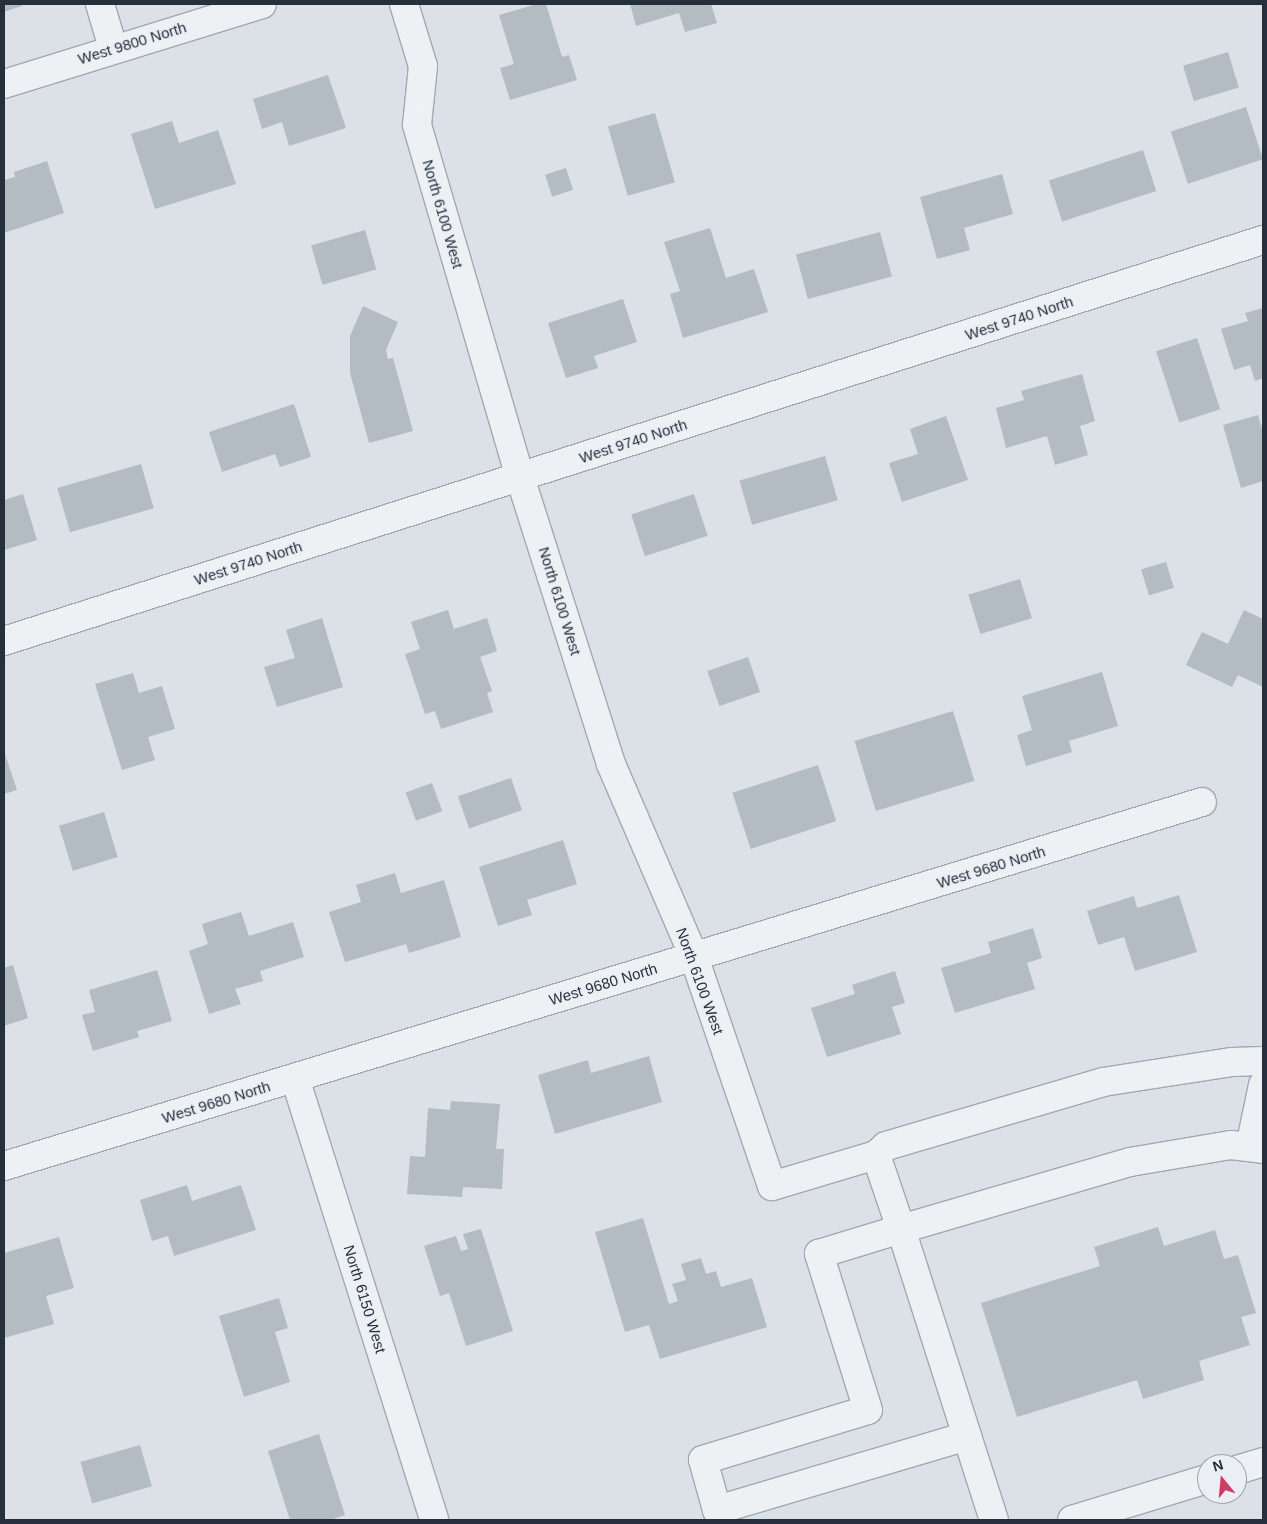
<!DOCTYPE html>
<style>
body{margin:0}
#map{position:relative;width:1267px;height:1524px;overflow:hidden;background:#dbe1e6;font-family:Helvetica,sans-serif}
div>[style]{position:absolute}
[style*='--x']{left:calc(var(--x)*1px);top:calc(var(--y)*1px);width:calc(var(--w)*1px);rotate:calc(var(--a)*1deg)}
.building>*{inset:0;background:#b3bbc3;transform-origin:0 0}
.roads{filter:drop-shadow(1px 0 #a1a8b0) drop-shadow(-1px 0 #a1a8b0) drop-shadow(0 1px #a1a8b0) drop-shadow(0 -1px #a1a8b0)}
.minor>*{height:28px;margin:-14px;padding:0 14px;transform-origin:14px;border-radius:14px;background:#eef1f4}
span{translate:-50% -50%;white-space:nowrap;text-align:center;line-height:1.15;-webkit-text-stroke:4px #ebeff4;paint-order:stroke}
.street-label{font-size:15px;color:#25303c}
.frame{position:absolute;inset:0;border:5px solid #25303c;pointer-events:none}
.north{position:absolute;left:1197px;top:1454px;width:50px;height:50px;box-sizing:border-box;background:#ebeff4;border:1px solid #9ca3aa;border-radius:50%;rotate:343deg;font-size:14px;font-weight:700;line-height:20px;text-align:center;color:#25303c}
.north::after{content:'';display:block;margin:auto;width:18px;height:22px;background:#ce3d64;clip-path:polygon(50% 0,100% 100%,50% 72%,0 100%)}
</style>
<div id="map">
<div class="building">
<i style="clip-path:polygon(4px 4px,22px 4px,22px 6px,4px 12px)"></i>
<i style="clip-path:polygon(537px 4px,546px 4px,562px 57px,569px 55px,577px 80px,510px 100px,500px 68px,514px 64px,499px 15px)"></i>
<i style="clip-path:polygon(630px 4px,711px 4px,717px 23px,685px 32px,679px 13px,636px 26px)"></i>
<i style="left:1228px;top:52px;width:37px;height:47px;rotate:73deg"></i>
<i style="clip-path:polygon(328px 75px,346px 128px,289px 146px,282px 122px,262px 129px,253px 99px)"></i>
<i style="left:1246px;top:107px;width:55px;height:79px;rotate:72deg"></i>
<i style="left:655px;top:113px;width:72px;height:49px;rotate:74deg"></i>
<i style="clip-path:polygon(172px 121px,179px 143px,218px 130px,236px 184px,155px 209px,131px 134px)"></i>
<i style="left:1143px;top:150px;width:43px;height:99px;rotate:72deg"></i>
<i style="clip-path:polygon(47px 161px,64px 213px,4px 233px,4px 180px,15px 177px,14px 172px)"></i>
<i style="left:566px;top:168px;width:23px;height:22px;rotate:72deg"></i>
<i style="clip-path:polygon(1002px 174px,1013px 214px,964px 228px,970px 250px,937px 259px,920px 197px)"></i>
<i style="clip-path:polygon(710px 228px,726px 278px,754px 269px,768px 312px,683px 338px,670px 294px,680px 291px,664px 242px)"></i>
<i style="left:365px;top:230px;width:41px;height:56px;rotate:74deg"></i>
<i style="left:880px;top:232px;width:46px;height:87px;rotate:75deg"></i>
<i style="clip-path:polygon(623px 299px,637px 342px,594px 356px,598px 368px,566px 378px,548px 323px)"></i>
<i style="clip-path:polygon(363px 306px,398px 322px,386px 350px,388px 359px,393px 358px,413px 431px,369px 443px,350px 373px,350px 336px)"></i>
<i style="clip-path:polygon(1263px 308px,1263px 378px,1255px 381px,1250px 365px,1234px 370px,1221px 329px,1248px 321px,1245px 313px)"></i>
<i style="left:1197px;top:338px;width:75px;height:43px;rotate:72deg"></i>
<i style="clip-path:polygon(1082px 374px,1095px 421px,1080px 426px,1088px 455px,1055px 465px,1047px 436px,1006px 448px,996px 408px,1024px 400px,1021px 391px)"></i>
<i style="clip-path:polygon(294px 404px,311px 457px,280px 467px,275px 454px,222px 472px,209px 432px)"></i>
<i style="clip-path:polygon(1258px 415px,1263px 432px,1263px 481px,1241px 488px,1223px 425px)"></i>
<i style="clip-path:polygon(946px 416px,968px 480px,902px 502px,889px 463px,918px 454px,910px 429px)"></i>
<i style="left:825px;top:456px;width:46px;height:89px;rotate:74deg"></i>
<i style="left:141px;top:464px;width:46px;height:87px;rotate:74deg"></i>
<i style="clip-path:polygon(23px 494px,37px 540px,4px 550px,4px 500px)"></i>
<i style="left:694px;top:494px;width:44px;height:66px;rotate:72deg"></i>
<i style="left:1166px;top:562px;width:27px;height:26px;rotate:73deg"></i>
<i style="left:1020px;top:579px;width:41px;height:54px;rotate:73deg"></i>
<i style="clip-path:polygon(448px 610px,454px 629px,487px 618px,497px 651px,480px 657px,492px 691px,487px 693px,493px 712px,441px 729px,435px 711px,425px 714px,405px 654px,420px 649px,411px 622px)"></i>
<i style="clip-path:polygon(1244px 610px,1263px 619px,1263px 687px,1238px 675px,1232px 687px,1186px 665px,1202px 632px,1228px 644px)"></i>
<i style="clip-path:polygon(322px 618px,343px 687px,277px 707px,264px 667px,295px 658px,286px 630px)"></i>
<i style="left:748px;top:657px;width:37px;height:43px;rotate:71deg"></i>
<i style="clip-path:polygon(1102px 672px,1118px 726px,1069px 741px,1072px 752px,1026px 766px,1017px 735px,1032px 730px,1022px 696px)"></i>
<i style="clip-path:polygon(133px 673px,139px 693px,162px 686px,175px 729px,148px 737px,155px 760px,122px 770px,95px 684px)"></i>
<i style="left:953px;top:711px;width:73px;height:103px;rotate:73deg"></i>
<i style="clip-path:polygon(4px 751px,17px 790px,4px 794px)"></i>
<i style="left:818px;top:765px;width:59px;height:90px;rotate:72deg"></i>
<i style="left:511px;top:778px;width:34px;height:56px;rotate:71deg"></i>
<i style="left:432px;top:783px;width:30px;height:28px;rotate:70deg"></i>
<i style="left:104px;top:812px;width:47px;height:47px;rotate:73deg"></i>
<i style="clip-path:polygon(563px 840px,577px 884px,527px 900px,532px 915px,498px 926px,479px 867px)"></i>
<i style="clip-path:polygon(395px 873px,401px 893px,444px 880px,461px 937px,409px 953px,406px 944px,345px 962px,329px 912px,361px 902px,356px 885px)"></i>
<i style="clip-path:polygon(1179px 895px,1197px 952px,1135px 971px,1124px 937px,1098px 945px,1087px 911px,1134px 896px,1137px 908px)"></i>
<i style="clip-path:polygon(241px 912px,249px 936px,293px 922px,304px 957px,260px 971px,263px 981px,235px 989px,241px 1004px,209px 1014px,189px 951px,208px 944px,202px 924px)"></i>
<i style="clip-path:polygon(1033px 928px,1042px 958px,1027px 963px,1035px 989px,955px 1013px,941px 968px,991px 953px,988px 942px)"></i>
<i style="clip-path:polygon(13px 965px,28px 1018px,4px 1026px,4px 968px)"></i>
<i style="clip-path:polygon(157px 970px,172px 1021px,137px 1031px,139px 1037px,93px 1051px,82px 1015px,95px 1012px,89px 990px)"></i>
<i style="clip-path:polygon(895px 971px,905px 1003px,892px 1007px,901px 1034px,827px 1057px,811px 1008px,855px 994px,852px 985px)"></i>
<i style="clip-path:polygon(649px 1056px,662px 1102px,555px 1134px,538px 1075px,588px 1060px,591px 1073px)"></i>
<i style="clip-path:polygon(451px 1101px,500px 1104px,496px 1149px,504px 1149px,502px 1189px,463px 1187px,462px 1197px,407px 1194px,410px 1156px,425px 1157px,428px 1108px,450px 1110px)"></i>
<i style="clip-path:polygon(187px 1185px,192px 1201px,241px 1185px,256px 1230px,174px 1256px,168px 1236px,152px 1241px,140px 1200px)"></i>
<i style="clip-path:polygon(643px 1218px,669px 1304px,678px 1301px,672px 1284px,686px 1280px,681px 1264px,701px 1258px,706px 1274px,716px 1271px,721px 1287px,752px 1278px,767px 1327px,660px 1359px,649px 1325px,625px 1332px,595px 1232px)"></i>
<i style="clip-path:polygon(1158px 1227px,1164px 1246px,1215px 1230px,1224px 1259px,1238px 1255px,1256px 1313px,1241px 1317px,1250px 1345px,1199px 1361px,1204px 1380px,1143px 1399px,1137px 1380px,1017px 1417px,981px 1303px,1100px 1266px,1094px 1247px)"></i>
<i style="clip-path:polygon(481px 1229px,513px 1331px,466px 1346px,449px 1293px,440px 1296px,424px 1246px,456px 1236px,461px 1251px,468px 1249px,463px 1234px)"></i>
<i style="clip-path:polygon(59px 1237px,74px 1288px,46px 1296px,54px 1324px,4px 1338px,4px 1253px)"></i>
<i style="clip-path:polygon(279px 1298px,288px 1328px,275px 1332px,290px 1382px,244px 1397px,219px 1316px)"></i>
<i style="clip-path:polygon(319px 1434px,345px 1515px,330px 1520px,290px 1520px,268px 1451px)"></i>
<i style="left:140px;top:1445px;width:43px;height:62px;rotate:74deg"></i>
</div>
<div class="roads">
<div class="minor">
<i style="--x:100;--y:4;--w:46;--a:73.5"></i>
<i style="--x:404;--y:4;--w:65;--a:73"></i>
<i style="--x:423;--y:66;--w:59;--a:95.8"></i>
<i style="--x:417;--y:125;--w:367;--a:73.7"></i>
<i style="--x:520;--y:477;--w:301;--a:72.4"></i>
<i style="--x:611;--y:764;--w:210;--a:66.7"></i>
<i style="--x:694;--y:957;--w:242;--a:71.2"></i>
<i style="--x:772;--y:1186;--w:109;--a:-16.6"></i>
<i style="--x:876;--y:1155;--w:13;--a:-42"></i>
<i style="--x:886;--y:1146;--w:226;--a:-16.4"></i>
<i style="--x:1103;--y:1082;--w:131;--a:-8.8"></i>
<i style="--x:1232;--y:1062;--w:31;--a:-2"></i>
<i style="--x:4;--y:84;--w:270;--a:-17.2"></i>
<i style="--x:4;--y:641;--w:1321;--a:-17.67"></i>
<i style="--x:295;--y:1078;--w:463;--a:72.5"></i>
<i style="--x:1250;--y:1147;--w:63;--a:-78.2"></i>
<i style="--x:876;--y:1155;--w:78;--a:71.3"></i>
<i style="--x:901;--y:1229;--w:239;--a:-16.3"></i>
<i style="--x:1130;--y:1162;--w:102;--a:-9.6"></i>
<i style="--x:1231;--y:1145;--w:32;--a:7"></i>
<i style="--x:4;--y:1166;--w:1252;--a:-16.9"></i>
<i style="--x:901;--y:1229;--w:217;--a:72.3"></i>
<i style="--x:967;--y:1436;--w:261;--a:163.5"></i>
<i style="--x:717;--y:1510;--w:52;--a:-105.6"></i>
<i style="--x:703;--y:1460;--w:172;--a:-16.9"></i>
<i style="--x:868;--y:1410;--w:164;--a:-107.4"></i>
<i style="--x:819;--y:1254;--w:86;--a:-17"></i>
<i style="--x:967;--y:1436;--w:88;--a:72.2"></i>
<i style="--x:1237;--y:1470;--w:27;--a:-17"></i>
<i style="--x:1072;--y:1520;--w:141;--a:-16.9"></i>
</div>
</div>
<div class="street-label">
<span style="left:132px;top:43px;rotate:-17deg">West 9800 North</span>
<span style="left:443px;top:214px;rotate:74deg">North 6100 West</span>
<span style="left:1019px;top:318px;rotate:-18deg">West 9740 North</span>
<span style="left:633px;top:441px;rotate:-18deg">West 9740 North</span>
<span style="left:248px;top:563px;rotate:-18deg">West 9740 North</span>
<span style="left:560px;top:601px;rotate:73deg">North 6100 West</span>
<span style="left:991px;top:867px;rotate:-17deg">West 9680 North</span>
<span style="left:700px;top:981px;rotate:70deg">North 6100 West</span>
<span style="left:603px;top:984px;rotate:-17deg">West 9680 North</span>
<span style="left:216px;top:1102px;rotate:-17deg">West 9680 North</span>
<span style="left:365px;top:1299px;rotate:73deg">North 6150 West</span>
</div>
<div class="frame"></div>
<div class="north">N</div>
</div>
